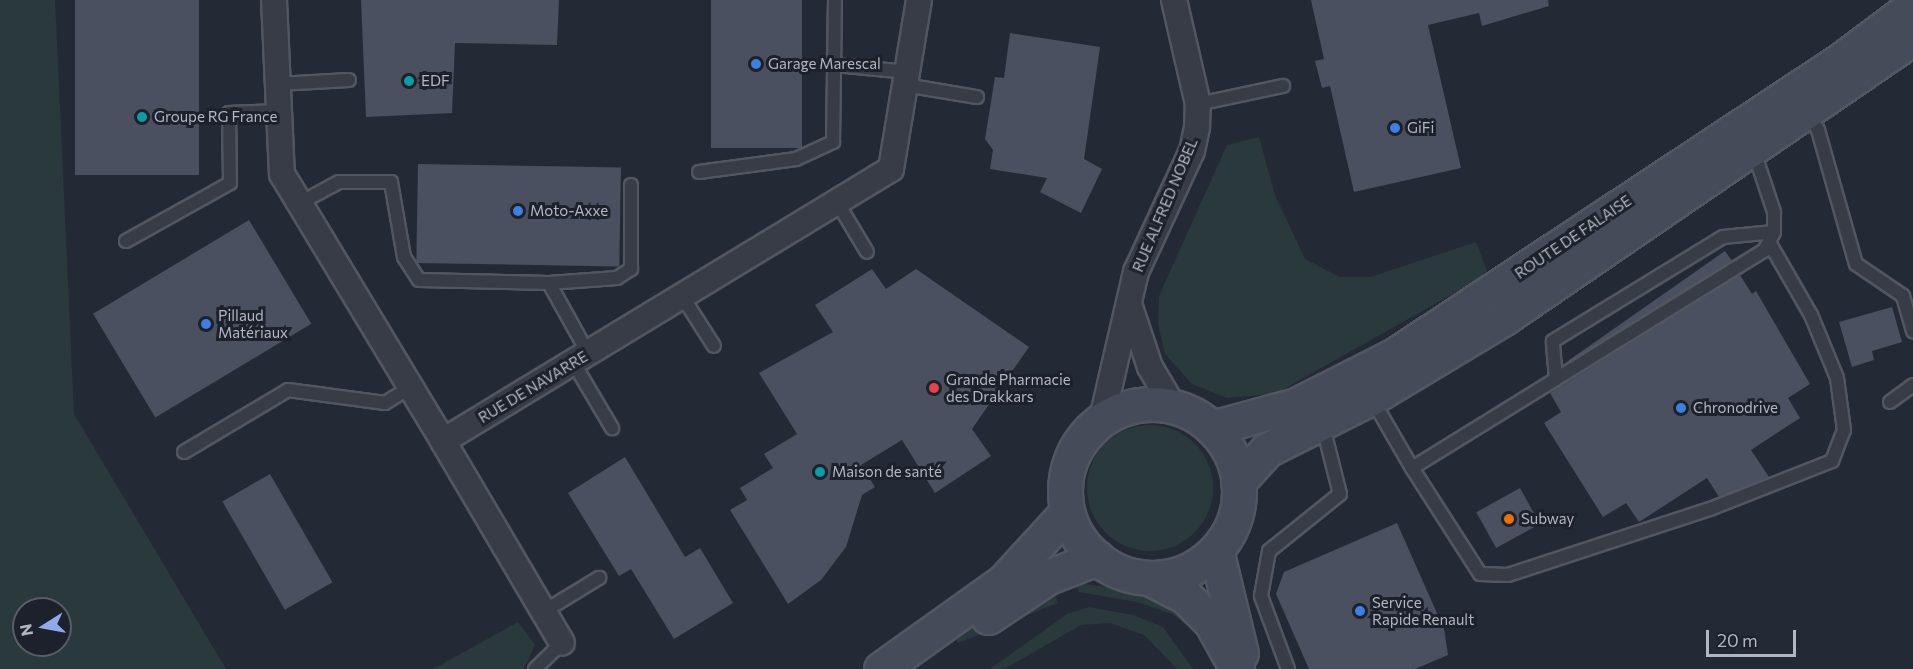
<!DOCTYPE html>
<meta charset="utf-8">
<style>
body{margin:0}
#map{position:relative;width:1913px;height:669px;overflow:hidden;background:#242936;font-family:Commissioner,sans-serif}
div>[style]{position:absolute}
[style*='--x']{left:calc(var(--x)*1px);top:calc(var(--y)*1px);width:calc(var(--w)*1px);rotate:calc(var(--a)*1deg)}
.green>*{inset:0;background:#2a393b;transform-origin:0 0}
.round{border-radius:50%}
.building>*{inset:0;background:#4a505f;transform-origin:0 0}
.roads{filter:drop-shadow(2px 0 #525661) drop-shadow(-2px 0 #525661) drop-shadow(0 2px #525661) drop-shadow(0 -2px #525661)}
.lane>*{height:12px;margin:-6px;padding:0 6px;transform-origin:6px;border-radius:6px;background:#373c46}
.street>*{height:24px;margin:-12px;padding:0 12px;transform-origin:12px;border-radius:12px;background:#373c46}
.secondary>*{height:33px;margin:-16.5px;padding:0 16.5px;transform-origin:16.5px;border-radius:16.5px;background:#464b59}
.secondary>.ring{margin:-16.5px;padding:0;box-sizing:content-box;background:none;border:33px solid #464b59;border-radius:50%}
.dots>*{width:16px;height:16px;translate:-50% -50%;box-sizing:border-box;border:3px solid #1c212b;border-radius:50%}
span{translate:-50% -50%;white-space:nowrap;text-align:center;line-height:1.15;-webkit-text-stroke:6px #1c212b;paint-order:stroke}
.poi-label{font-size:15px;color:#b2b6c3}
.left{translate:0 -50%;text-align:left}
.street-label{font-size:15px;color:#b2b6c3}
.north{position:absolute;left:12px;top:597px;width:60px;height:60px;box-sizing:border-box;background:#1c212b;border:2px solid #585d68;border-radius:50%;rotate:259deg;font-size:16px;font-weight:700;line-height:24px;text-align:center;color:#b2b6c3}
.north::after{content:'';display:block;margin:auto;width:21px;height:27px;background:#90a9e9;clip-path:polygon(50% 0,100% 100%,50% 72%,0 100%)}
.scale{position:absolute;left:1706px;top:630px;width:90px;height:27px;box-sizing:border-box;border:3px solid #b2b6c3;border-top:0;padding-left:8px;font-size:18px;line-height:21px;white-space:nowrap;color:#b2b6c3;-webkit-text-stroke:4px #1c212b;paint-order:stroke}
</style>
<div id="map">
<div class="green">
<i style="clip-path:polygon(evenodd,0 0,55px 0,74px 414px,226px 669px,0 669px,0 0,24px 609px,60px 609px,60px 645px,24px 645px,24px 609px)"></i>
<i style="clip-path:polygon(1259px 137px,1275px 195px,1305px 259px,1340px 277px,1370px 277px,1476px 242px,1488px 274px,1275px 394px,1227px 398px,1192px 384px,1165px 354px,1158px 324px,1159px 296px,1227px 145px)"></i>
<i class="round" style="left:1087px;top:425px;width:126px;height:126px"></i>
<i style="clip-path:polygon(1075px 583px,1152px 592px,1198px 618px,1188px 626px,1172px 614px,1137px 602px,1079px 592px)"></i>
<i style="left:1052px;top:588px;width:16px;height:108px;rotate:68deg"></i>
<i style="clip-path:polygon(1089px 607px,1133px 615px,1163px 627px,1193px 669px,1177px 669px,1144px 635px,1110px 623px,1081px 625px,1004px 669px,990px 669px,1067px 614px)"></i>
<i style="clip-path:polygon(518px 622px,535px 645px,524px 669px,433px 669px)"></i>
</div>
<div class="building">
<i style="left:75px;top:0;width:124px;height:175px"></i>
<i style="clip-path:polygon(361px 0,559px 0,557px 45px,455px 43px,452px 113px,366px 117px)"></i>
<i style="left:711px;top:0;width:91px;height:148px"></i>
<i style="clip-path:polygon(1311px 0,1548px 0,1549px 6px,1482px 26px,1479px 13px,1428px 25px,1461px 168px,1354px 192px,1330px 86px,1322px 88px,1315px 61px,1324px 59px)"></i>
<i style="clip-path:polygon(1010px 33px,1100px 47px,1084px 159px,1102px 169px,1081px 213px,1040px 192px,1047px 178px,990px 169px,993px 150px,985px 139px,995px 77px,1004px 78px)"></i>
<i style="left:418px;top:164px;width:203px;height:99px;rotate:1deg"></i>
<i style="left:249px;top:220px;width:121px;height:182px;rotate:59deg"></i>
<i style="left:1725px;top:251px;width:12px;height:191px;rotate:55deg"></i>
<i style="clip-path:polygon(872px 269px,886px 289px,916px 269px,1029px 347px,972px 429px,991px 456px,935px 493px,902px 440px,861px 465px,875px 487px,862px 495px,846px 547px,821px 580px,788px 604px,730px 510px,747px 500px,740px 488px,773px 468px,764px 454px,797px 434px,759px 373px,833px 332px,815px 305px)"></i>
<i style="clip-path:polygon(1740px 275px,1752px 294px,1756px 291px,1810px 384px,1788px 398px,1800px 418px,1751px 450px,1769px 477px,1719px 497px,1707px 478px,1639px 522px,1626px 503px,1603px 517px,1544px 423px,1561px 412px,1550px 393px)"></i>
<i style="clip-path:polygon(1892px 307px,1902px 342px,1872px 351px,1874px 360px,1852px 367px,1839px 322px)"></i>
<i style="clip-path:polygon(625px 457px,685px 557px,700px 548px,733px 603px,674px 639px,631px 569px,619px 576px,568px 493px)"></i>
<i style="left:270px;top:474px;width:125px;height:55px;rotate:60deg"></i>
<i style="left:1520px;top:488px;width:41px;height:50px;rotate:61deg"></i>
<i style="clip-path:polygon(1397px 523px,1444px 629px,1448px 655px,1415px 669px,1309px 669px,1276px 594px,1284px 572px)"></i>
</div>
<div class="roads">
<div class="lane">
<i style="--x:835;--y:65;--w:73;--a:5.5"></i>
<i style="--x:278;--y:84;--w:71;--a:-3.2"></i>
<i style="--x:905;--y:85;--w:73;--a:9.5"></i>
<i style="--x:1198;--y:104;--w:87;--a:-12"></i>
<i style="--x:1808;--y:112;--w:21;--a:61"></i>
<i style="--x:1818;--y:130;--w:139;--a:74.2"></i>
<i style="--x:1856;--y:264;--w:57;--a:34.2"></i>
<i style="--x:1903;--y:296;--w:37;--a:74"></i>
<i style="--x:699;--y:172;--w:98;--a:-7.6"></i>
<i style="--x:796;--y:159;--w:41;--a:-24.7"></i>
<i style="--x:833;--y:142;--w:142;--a:-89.2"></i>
<i style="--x:837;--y:202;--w:58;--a:59"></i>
<i style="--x:300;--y:203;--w:44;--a:-28.3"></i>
<i style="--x:339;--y:182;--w:52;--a:0"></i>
<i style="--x:391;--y:182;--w:76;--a:80.2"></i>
<i style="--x:404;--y:257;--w:27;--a:57"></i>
<i style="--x:419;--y:280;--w:130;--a:1.3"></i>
<i style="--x:549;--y:283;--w:80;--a:60.9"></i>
<i style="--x:126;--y:241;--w:119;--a:-29.1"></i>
<i style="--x:230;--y:183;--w:70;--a:-90.8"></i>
<i style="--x:229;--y:113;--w:50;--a:-2.3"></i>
<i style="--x:549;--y:283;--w:68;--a:-4.2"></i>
<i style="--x:617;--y:278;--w:17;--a:-33"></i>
<i style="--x:631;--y:269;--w:84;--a:-90"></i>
<i style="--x:682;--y:296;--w:59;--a:57.4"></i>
<i style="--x:573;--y:362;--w:77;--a:59.4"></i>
<i style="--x:1556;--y:379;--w:38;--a:-95"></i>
<i style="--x:1553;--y:341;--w:199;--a:-31.5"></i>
<i style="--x:1723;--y:237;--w:51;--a:-5.6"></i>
<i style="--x:1372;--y:399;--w:80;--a:59.9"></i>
<i style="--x:1412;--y:468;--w:414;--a:-31.7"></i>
<i style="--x:1764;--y:251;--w:21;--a:-62"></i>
<i style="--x:1774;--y:232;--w:20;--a:-90"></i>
<i style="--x:1774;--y:212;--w:66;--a:-108.4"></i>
<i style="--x:1890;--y:402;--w:29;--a:-36"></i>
<i style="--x:184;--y:452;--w:121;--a:-30.8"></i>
<i style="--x:288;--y:390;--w:98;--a:7.6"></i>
<i style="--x:385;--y:403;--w:31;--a:-32"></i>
<i style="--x:1412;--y:468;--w:126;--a:57.3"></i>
<i style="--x:1480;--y:574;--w:28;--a:2"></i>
<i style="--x:1508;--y:575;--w:213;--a:-18.1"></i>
<i style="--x:1710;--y:509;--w:131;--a:-21.5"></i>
<i style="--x:1832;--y:461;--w:33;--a:-69"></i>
<i style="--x:1844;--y:430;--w:52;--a:-97.7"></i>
<i style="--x:1837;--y:378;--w:68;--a:-112.4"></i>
<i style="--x:1811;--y:315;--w:84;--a:-119.9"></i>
<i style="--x:543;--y:612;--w:66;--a:-31.3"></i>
<i style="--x:535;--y:669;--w:37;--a:-44"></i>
<i style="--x:1288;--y:669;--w:78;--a:-110.3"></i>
<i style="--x:1261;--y:596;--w:46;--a:-79.9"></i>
<i style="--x:1269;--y:551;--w:91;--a:-38.8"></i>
<i style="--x:1340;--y:494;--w:73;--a:-104.2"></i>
</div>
<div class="street">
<i style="--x:274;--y:0;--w:174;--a:87.4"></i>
<i style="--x:282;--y:174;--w:312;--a:58.9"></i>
<i style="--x:443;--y:441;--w:524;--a:-31.26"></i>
<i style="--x:891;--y:169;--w:171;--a:-80.6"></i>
<i style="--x:1130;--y:307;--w:63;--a:71.6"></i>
<i style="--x:1150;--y:367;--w:45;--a:59.5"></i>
<i style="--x:1102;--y:419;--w:151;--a:-77"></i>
<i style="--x:1136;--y:272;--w:133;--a:-65.2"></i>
<i style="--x:1192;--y:151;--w:25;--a:-78"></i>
<i style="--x:1197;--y:127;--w:23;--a:-88"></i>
<i style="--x:1198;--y:104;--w:107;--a:-103"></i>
<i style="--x:443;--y:441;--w:234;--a:59.5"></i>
</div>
<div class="secondary">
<i class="ring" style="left:1065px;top:404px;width:141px;height:141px"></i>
<i style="--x:1212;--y:428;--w:87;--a:-15.3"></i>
<i style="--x:1296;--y:405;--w:111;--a:-26.8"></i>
<i style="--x:1395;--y:355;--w:535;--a:-33.48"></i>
<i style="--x:1841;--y:60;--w:90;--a:-36.9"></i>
<i style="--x:1238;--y:482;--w:43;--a:-47.8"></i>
<i style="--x:1267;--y:450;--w:116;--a:-26.6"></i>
<i style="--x:1371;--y:398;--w:155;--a:-31"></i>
<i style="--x:1504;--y:318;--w:496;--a:-34.4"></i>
<i style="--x:1216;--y:550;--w:106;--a:76.4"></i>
<i style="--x:1149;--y:578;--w:42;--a:27.2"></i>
<i style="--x:1186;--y:597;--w:35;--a:45"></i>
<i style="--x:1211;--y:622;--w:54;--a:61"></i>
<i style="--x:988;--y:617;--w:72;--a:-33.7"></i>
<i style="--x:1048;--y:577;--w:53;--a:-21.2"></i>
<i style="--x:881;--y:669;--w:151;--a:-35.6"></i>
<i style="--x:1004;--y:581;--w:93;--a:-47.6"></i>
</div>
</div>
<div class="dots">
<i style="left:756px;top:64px;background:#3f7fe0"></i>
<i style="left:409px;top:81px;background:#0f9aa8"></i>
<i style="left:142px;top:117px;background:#0f9aa8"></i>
<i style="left:1395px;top:128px;background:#3f7fe0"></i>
<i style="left:518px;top:211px;background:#3f7fe0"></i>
<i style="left:206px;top:324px;background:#3f7fe0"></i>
<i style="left:934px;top:388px;background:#e0444e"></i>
<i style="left:1681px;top:408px;background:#3f7fe0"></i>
<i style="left:820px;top:472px;background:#0f9aa8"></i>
<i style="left:1509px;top:519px;background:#e8710a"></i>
<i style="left:1360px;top:611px;background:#3f7fe0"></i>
</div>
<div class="poi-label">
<span class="left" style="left:768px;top:64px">Garage Marescal</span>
<span class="left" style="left:421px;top:81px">EDF</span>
<span class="left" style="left:154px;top:117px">Groupe RG France</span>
<span class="left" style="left:1407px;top:128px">GiFi</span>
<span class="left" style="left:530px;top:211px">Moto-Axxe</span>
<span class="left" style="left:218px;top:324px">Pillaud<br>Matériaux</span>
<span class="left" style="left:946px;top:388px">Grande Pharmacie<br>des Drakkars</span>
<span class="left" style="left:1693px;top:408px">Chronodrive</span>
<span class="left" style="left:832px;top:472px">Maison de santé</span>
<span class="left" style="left:1521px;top:519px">Subway</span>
<span class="left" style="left:1372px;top:611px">Service<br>Rapide Renault</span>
</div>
<div class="street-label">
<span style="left:1165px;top:205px;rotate:-67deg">RUE ALFRED NOBEL</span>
<span style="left:1573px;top:237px;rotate:-34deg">ROUTE DE FALAISE</span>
<span style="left:533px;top:387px;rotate:-31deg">RUE DE NAVARRE</span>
</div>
<div class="north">N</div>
<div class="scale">20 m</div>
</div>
